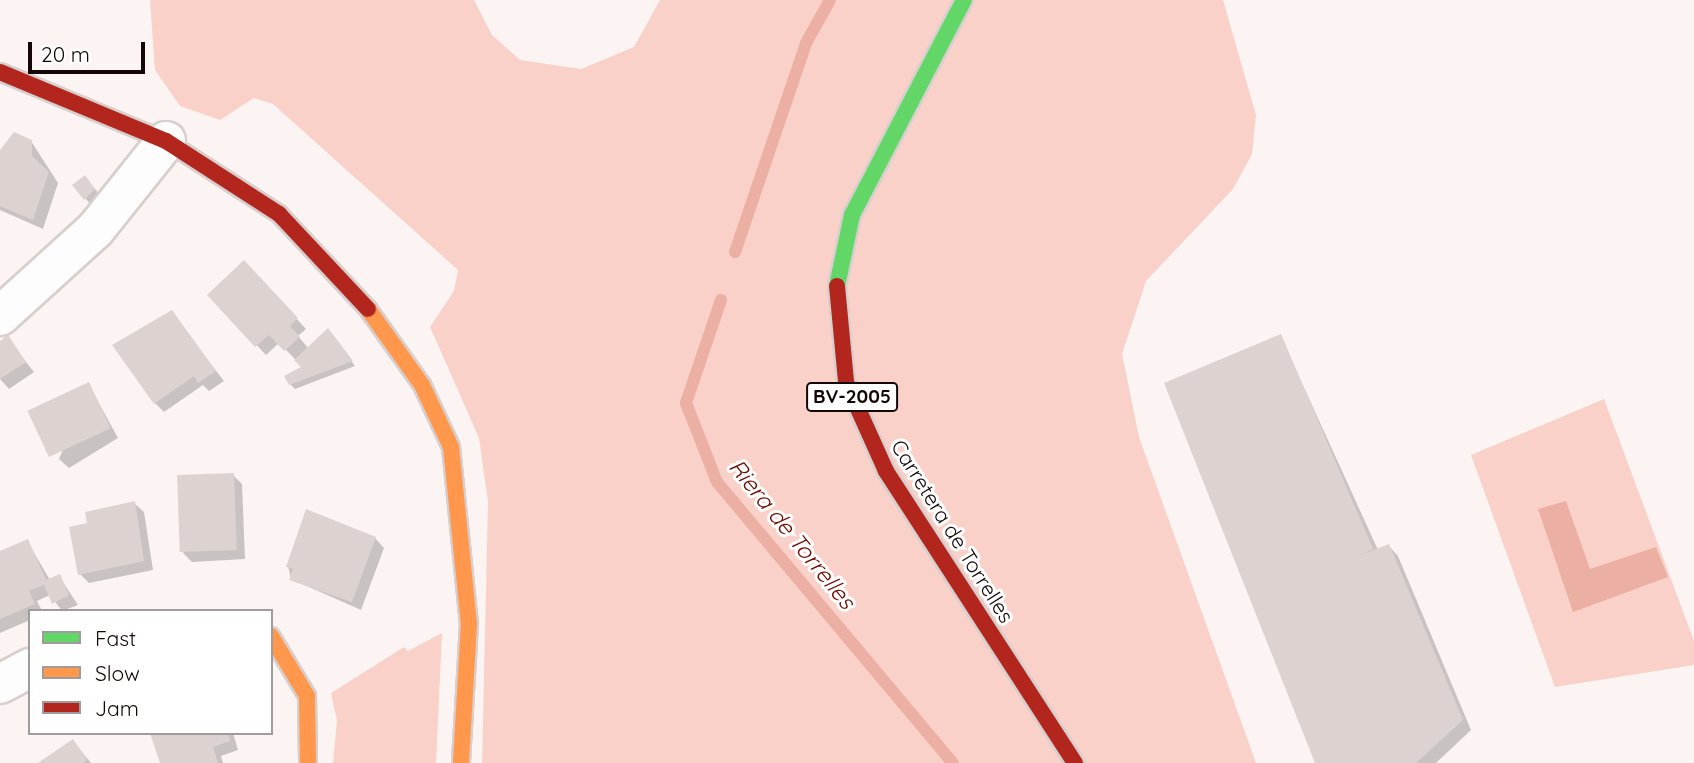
<!DOCTYPE html>
<style>
body{margin:0}
#map{position:relative;width:1694px;height:763px;overflow:hidden;background:#fbf4f2;font-family:Quicksand,sans-serif}
div>[style]{position:absolute}
[style*='--x']{left:calc(var(--x)*1px);top:calc(var(--y)*1px);width:calc(var(--w)*1px);rotate:calc(var(--a)*1deg)}
.green>*{inset:0;background:#f9d1c9}
.water>*{inset:0;background:#ecafa3}
.shadow>*{inset:0;background:#0003}
.stream>*{height:12px;margin:-6px;padding:0 6px;transform-origin:6px;border-radius:6px;background:#ecafa3}
.building>*{inset:0;background:#dcd3d1;transform-origin:0 0}
.roads{filter:drop-shadow(2px 0 #d8cfcd) drop-shadow(-2px 0 #d8cfcd) drop-shadow(0 2px #d8cfcd) drop-shadow(0 -2px #d8cfcd)}
.street>*{height:38px;margin:-19px;padding:0 19px;transform-origin:19px;border-radius:19px;background:#fefdfd}
.fast>*{height:16px;margin:-8px;padding:0 8px;transform-origin:8px;border-radius:8px;background:#63d668}
.slow>*{height:16px;margin:-8px;padding:0 8px;transform-origin:8px;border-radius:8px;background:#ff974d}
.jam>*{height:16px;margin:-8px;padding:0 8px;transform-origin:8px;border-radius:8px;background:#b3261e}
span{translate:-50% -50%;white-space:nowrap;text-align:center;line-height:1.15;-webkit-text-stroke:6px #fff;paint-order:stroke}
.shield-label span{padding:2px 5px;background:#fff;border:2px solid;border-radius:5px;-webkit-text-stroke-width:0}
.shield-label{font-size:19px;color:#130807;font-weight:700}
.street-label{font-size:21px;color:#130807}
.water-label{font-size:23px;color:#710d00;font-style:italic}
.legend{position:absolute;left:28px;top:609px;width:245px;height:126px;box-sizing:border-box;background:#fff;border:2px solid #a19c9c;margin:0;padding:9px 12px;list-style:none;font-size:21px;color:#130807}
.legend li{display:flex;align-items:center;gap:14px;height:35px}
.legend b{width:35px;border:2px solid #a19c9c}
.scale{position:absolute;left:28px;top:42px;width:117px;height:32px;box-sizing:border-box;border:4px solid #130807;border-top:0;padding-left:9px;font-size:21px;line-height:24px;white-space:nowrap;color:#130807;-webkit-text-stroke:5px #fff;paint-order:stroke}
</style>
<div id="map">
<div class="green">
<i style="clip-path:polygon(150px 0,474px 0,492px 35px,520px 60px,581px 69px,634px 47px,660px 0,1223px 0,1256px 115px,1252px 154px,1233px 189px,1146px 281px,1122px 354px,1139px 437px,1256px 763px,482px 763px,488px 502px,479px 438px,430px 327px,454px 291px,458px 270px,273px 104px,254px 98px,220px 120px,180px 106px,155px 70px)"></i>
<i style="clip-path:polygon(1604px 399px,1694px 641px,1694px 665px,1555px 687px,1471px 455px)"></i>
<i style="clip-path:polygon(442px 633px,436px 763px,333px 763px,337px 720px,331px 693px,404px 647px,408px 651px)"></i>
</div>
<div class="water">
<i style="clip-path:polygon(1566px 501px,1590px 569px,1656px 547px,1668px 577px,1573px 612px,1538px 509px)"></i>
</div>
<div class="shadow">
<i style="clip-path:polygon(31px 141px,58px 183px,43px 229px,0 210px,0 161px)"></i>
<i style="clip-path:polygon(85px 178px,104px 199px,94px 208px,85px 198px)"></i>
<i style="clip-path:polygon(253px 272px,306px 329px,298px 336px,309px 349px,332px 335px,355px 366px,295px 389px,290px 384px,304px 368px,279px 343px,266px 355px,209px 295px)"></i>
<i style="clip-path:polygon(171px 313px,224px 381px,209px 391px,203px 385px,164px 412px,155px 403px)"></i>
<i style="clip-path:polygon(1281px 337px,1378px 550px,1389px 546px,1398px 556px,1471px 730px,1436px 763px,1316px 763px)"></i>
<i style="clip-path:polygon(7px 338px,34px 372px,9px 389px,0 379px,0 343px)"></i>
<i style="clip-path:polygon(89px 385px,118px 438px,69px 468px,59px 459px)"></i>
<i style="clip-path:polygon(233px 475px,242px 484px,245px 559px,192px 562px,183px 553px)"></i>
<i style="clip-path:polygon(134px 503px,144px 512px,153px 570px,89px 583px,80px 574px,89px 524px)"></i>
<i style="clip-path:polygon(375px 538px,384px 548px,361px 610px,291px 579px,288px 566px)"></i>
<i style="clip-path:polygon(27px 541px,50px 580px,59px 576px,78px 605px,62px 611px,50px 595px,37px 601px,42px 611px,30px 611px,30px 620px,0 633px,0 553px)"></i>
<i style="clip-path:polygon(154px 733px,233px 733px,238px 750px,221px 756px,223px 763px,165px 763px)"></i>
<i style="clip-path:polygon(73px 741px,91px 763px,41px 763px)"></i>
</div>
<div class="stream">
<i style="--x:735;--y:252;--w:221;--a:-71.2"></i>
<i style="--x:806;--y:43;--w:49;--a:-60.8"></i>
<i style="--x:721;--y:300;--w:109;--a:108.8"></i>
<i style="--x:686;--y:403;--w:85;--a:68.6"></i>
<i style="--x:717;--y:482;--w:367;--a:50"></i>
</div>
<div class="building">
<i style="clip-path:polygon(14px 132px,32px 140px,32px 156px,49px 172px,33px 220px,0 206px,0 150px)"></i>
<i style="clip-path:polygon(85px 175px,95px 189px,84px 200px,72px 185px)"></i>
<i style="clip-path:polygon(244px 260px,298px 318px,290px 326px,300px 337px,284px 351px,269px 335px,255px 347px,207px 295px)"></i>
<i style="clip-path:polygon(172px 310px,216px 371px,198px 383px,194px 376px,154px 404px,112px 345px)"></i>
<i style="clip-path:polygon(328px 328px,353px 361px,289px 385px,284px 376px,301px 367px,294px 360px)"></i>
<i style="clip-path:polygon(1281px 334px,1373px 549px,1358px 556px,1389px 544px,1463px 720px,1416px 763px,1315px 763px,1164px 383px)"></i>
<i style="clip-path:polygon(8px 335px,26px 362px,0 379px,0 341px)"></i>
<i style="left:89px;top:382px;width:51px;height:68px;rotate:65deg"></i>
<i style="left:234px;top:473px;width:77px;height:57px;rotate:88deg"></i>
<i style="clip-path:polygon(135px 501px,144px 561px,78px 575px,69px 527px,87px 523px,85px 512px)"></i>
<i style="clip-path:polygon(306px 509px,376px 537px,352px 602px,289px 580px,293px 569px,286px 567px)"></i>
<i style="clip-path:polygon(28px 539px,46px 580px,60px 574px,69px 595px,52px 604px,44px 585px,29px 591px,35px 604px,0 619px,0 551px)"></i>
<i style="clip-path:polygon(150px 733px,228px 733px,230px 741px,213px 747px,218px 763px,160px 763px)"></i>
<i style="clip-path:polygon(73px 739px,87px 760px,83px 763px,38px 763px)"></i>
</div>
<div class="roads">
<div class="street">
<i style="--x:0;--y:316;--w:128;--a:-42.2"></i>
<i style="--x:95;--y:230;--w:114;--a:-51.4"></i>
<i style="--x:0;--y:684;--w:34;--a:-28"></i>
</div>
<div class="fast">
<i style="--x:837;--y:286;--w:73;--a:-78.1"></i>
<i style="--x:852;--y:215;--w:242;--a:-62.5"></i>
</div>
<div class="slow">
<i style="--x:368;--y:309;--w:93;--a:54.6"></i>
<i style="--x:422;--y:385;--w:68;--a:64.9"></i>
<i style="--x:451;--y:447;--w:177;--a:84.2"></i>
<i style="--x:469;--y:623;--w:140;--a:93.3"></i>
<i style="--x:271;--y:636;--w:70;--a:59"></i>
<i style="--x:307;--y:696;--w:67;--a:89.1"></i>
</div>
<div class="jam">
<i style="--x:0;--y:72;--w:180;--a:22.6"></i>
<i style="--x:166;--y:141;--w:135;--a:32.9"></i>
<i style="--x:279;--y:214;--w:130;--a:46.9"></i>
<i style="--x:837;--y:286;--w:96;--a:84.6"></i>
<i style="--x:846;--y:382;--w:98;--a:65.8"></i>
<i style="--x:886;--y:471;--w:348;--a:57.1"></i>
</div>
</div>
<div class="shield-label">
<span style="left:852px;top:397px">BV-2005</span>
</div>
<div class="street-label">
<span style="left:953px;top:531px;rotate:58deg">Carretera de Torrelles</span>
</div>
<div class="water-label">
<span style="left:792px;top:534px;rotate:51deg">Riera de Torrelles</span>
</div>
<ul class="legend">
<li><b style="height:9px;background:#63d668"></b>Fast</li>
<li><b style="height:9px;background:#ff974d"></b>Slow</li>
<li><b style="height:9px;background:#b3261e"></b>Jam</li>
</ul>
<div class="scale">20 m</div>
</div>
